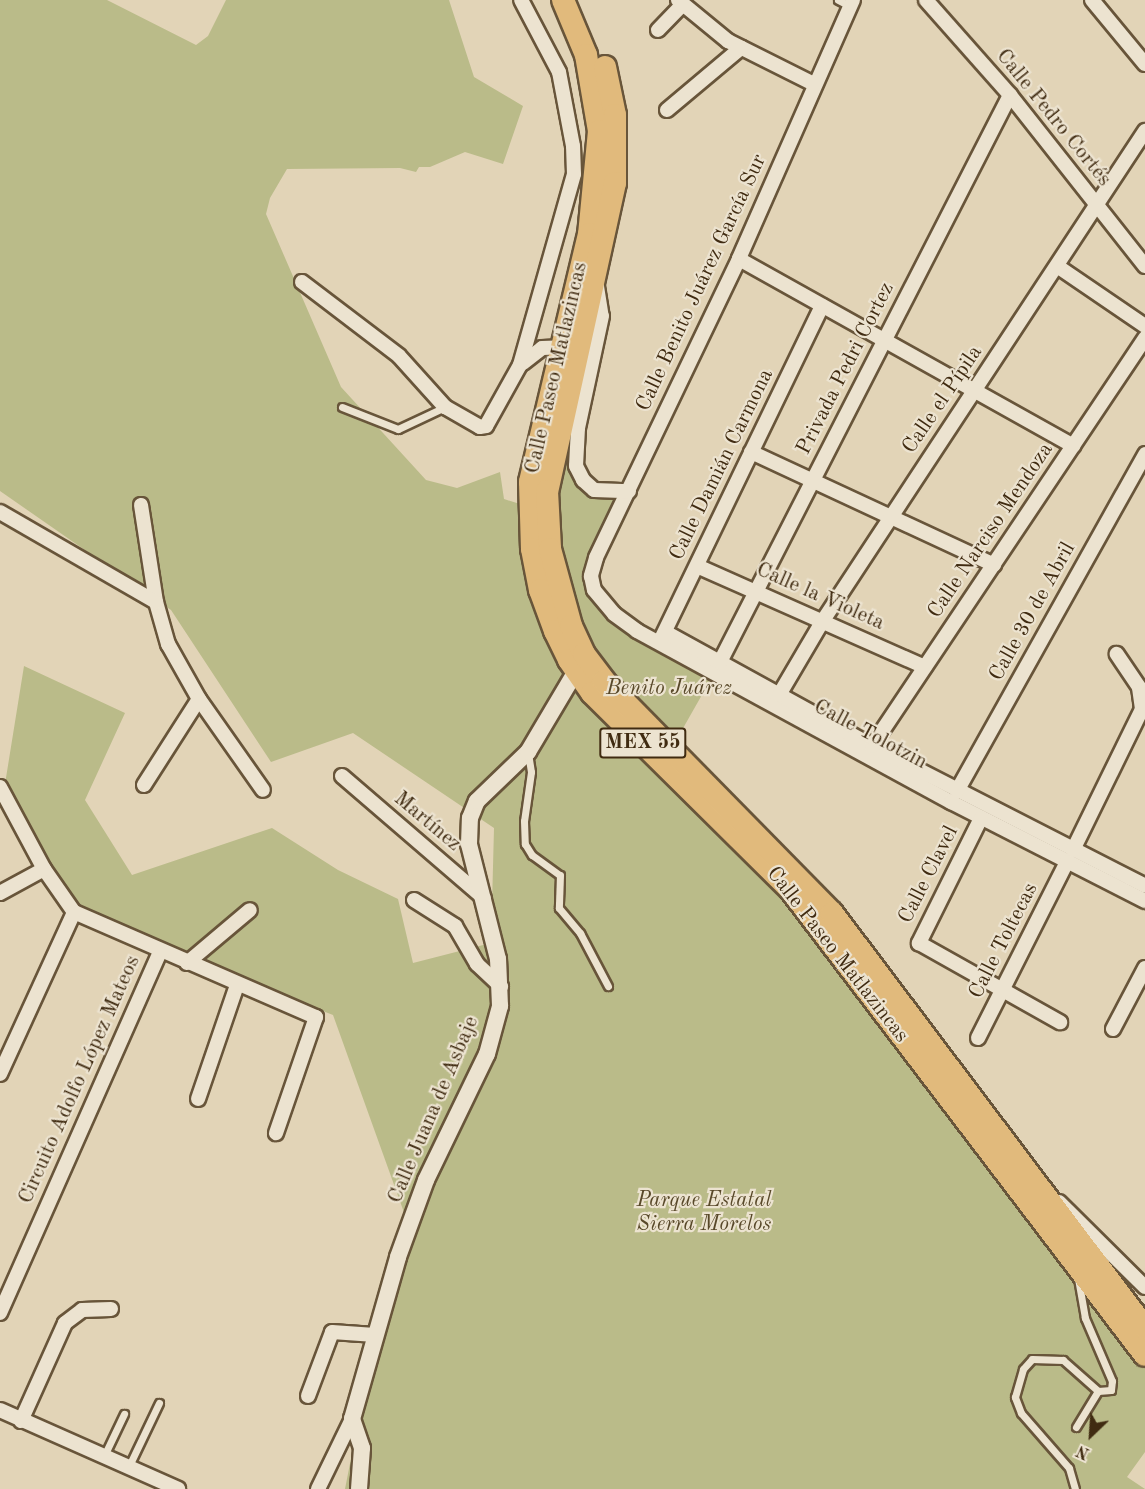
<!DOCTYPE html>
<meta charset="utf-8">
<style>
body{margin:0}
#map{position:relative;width:1145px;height:1489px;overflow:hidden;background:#e2d4b7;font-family:"Old Standard TT",serif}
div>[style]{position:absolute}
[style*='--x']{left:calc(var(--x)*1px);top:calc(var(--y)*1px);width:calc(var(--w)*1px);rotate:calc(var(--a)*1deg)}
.green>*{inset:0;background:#babb89}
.roads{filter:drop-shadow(2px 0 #68553a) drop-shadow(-2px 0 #68553a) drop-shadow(0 2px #68553a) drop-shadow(0 -2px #68553a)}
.service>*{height:7px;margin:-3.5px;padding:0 3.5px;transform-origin:3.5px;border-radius:3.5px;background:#ece3d0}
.minor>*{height:14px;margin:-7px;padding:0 7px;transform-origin:7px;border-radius:7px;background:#ece3d0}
.tertiary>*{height:16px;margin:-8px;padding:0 8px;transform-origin:8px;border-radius:8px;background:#ece3d0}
.trunk>*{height:22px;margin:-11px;padding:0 11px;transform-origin:11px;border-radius:11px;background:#e1ba7c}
span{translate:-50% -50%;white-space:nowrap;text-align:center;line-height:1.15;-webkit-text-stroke:4.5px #ece3d0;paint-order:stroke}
.shield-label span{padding:2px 4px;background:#ece3d0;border:2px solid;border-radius:4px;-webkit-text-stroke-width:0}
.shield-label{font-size:20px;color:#402b11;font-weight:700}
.street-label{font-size:21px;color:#402b11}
.park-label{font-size:21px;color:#584829;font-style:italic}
.north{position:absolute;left:1061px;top:1405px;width:60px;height:60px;-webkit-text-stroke:4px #ece3d0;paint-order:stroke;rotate:205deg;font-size:16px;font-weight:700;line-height:24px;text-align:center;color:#402b11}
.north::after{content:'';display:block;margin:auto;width:21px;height:27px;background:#402b11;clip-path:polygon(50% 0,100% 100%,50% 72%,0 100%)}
</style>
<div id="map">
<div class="green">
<i style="clip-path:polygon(0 0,107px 0,196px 45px,208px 36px,226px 0,449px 0,474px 77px,523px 106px,503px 164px,465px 152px,430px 167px,419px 167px,416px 172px,400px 168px,287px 169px,270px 198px,266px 214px,341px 387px,426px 480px,457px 488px,500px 472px,504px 499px,520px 504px,542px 602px,789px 874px,1145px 1335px,1145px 1452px,1127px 1477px,1145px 1489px,345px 1489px,375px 1336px,406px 1218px,333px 1015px,81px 916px,51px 872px,5px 784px,24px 666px,125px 713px,85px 800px,132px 875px,272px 828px,338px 870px,398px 899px,413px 963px,491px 943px,494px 828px,353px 733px,271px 762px,171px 610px,0 491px)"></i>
<i style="clip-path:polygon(562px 456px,587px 494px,615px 498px,584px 569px,594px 601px,630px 634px,711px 679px,678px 737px,609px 670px,579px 618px,557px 535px,557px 491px)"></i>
</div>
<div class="roads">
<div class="service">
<i style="--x:838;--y:0;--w:13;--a:27"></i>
<i style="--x:342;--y:407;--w:60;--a:21.4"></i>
<i style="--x:398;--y:429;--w:52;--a:-25.1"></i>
<i style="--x:528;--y:753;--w:19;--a:81"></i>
<i style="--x:531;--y:772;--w:49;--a:98.1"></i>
<i style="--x:524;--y:821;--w:23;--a:88"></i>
<i style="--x:525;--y:844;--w:13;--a:58"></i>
<i style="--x:532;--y:855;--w:34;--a:36"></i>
<i style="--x:560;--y:875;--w:33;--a:92"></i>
<i style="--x:559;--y:908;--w:33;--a:50"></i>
<i style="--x:580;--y:933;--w:60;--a:62.2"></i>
<i style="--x:1076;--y:1427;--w:42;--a:-58.6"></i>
<i style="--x:103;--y:1458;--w:49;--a:-64.5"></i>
<i style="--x:128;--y:1468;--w:72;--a:-64.5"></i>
<i style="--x:1075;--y:1489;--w:22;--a:-106"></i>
<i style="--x:1069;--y:1468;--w:73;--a:-131.1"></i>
<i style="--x:1021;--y:1413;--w:17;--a:-111"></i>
<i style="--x:1015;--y:1397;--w:29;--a:-74"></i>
<i style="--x:1023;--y:1369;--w:13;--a:-48"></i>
<i style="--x:1032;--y:1359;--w:31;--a:2"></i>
<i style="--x:1063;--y:1360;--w:47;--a:41.5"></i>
<i style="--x:1098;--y:1391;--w:13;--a:-4"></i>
<i style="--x:1111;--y:1390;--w:9;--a:-84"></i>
<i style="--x:1112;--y:1381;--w:69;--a:-113.2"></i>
<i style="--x:1085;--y:1318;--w:40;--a:-100"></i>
</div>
<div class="minor">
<i style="--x:678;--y:0;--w:65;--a:39.4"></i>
<i style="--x:728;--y:41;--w:96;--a:26.6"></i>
<i style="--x:853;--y:0;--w:283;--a:113.8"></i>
<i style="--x:739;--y:259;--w:331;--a:115.6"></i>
<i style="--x:596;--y:558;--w:19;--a:106"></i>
<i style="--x:591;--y:576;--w:14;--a:78"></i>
<i style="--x:594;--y:590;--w:31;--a:50"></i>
<i style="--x:614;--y:614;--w:29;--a:36"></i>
<i style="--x:637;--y:631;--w:358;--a:28.6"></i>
<i style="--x:951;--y:802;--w:218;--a:27"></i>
<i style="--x:926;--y:0;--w:127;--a:48.5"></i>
<i style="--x:1010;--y:95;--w:218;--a:51.7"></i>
<i style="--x:1092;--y:0;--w:83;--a:50.4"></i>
<i style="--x:658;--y:30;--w:36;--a:-46"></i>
<i style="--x:667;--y:110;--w:97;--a:-40"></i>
<i style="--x:739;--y:259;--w:383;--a:29.2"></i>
<i style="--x:1057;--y:266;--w:107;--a:34.3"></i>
<i style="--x:596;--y:280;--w:36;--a:81"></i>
<i style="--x:602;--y:316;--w:115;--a:102.1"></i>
<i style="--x:578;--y:428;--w:38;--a:93"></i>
<i style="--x:576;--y:466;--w:16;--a:63"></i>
<i style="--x:583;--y:480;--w:15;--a:42"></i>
<i style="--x:594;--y:490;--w:35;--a:2"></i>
<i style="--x:302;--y:282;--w:122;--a:37.3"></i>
<i style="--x:399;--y:356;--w:69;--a:48"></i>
<i style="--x:445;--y:407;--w:40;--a:29.7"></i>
<i style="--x:480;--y:427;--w:6;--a:-9"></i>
<i style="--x:486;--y:426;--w:70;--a:-60.9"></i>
<i style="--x:520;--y:365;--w:198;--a:-74.2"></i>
<i style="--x:574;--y:174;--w:28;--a:-92"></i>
<i style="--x:573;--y:146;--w:75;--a:-100.7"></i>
<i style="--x:559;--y:72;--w:81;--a:-117.8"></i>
<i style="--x:523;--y:363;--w:24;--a:-38"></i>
<i style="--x:542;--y:348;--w:27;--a:-2"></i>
<i style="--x:751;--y:452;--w:268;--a:24.9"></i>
<i style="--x:141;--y:505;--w:98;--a:81.2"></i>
<i style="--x:156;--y:602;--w:44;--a:74.1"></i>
<i style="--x:168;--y:644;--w:63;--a:60.6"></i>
<i style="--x:199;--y:699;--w:111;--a:54.9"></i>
<i style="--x:0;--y:512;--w:180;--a:30"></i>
<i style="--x:697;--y:566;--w:249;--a:23.9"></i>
<i style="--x:665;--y:632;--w:236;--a:28.8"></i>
<i style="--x:872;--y:746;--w:307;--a:27.1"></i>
<i style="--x:661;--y:639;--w:370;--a:-64.2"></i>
<i style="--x:720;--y:662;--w:637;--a:-62.91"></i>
<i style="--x:779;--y:695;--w:85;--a:-59.5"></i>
<i style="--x:822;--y:622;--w:588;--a:-56.66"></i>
<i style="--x:872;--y:746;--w:491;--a:-56.2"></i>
<i style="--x:342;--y:776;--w:187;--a:40.7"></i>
<i style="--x:144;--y:785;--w:102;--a:-57.4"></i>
<i style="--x:0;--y:787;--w:93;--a:61.8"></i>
<i style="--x:44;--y:869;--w:52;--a:55.1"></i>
<i style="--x:74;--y:912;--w:264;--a:23.5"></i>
<i style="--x:316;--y:1017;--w:123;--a:109"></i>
<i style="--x:957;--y:791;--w:386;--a:-60.8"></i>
<i style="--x:981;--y:818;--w:140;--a:116.4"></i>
<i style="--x:919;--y:943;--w:162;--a:29.3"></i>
<i style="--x:1073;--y:850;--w:157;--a:-63.9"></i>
<i style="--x:1142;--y:709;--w:22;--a:-98"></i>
<i style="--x:1139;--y:687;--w:40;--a:-124"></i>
<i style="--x:0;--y:893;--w:50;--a:-28.6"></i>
<i style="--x:414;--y:900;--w:49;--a:32.4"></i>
<i style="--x:455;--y:926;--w:44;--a:59.9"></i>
<i style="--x:477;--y:964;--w:33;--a:43"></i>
<i style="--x:187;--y:963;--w:82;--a:-40.1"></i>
<i style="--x:1113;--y:1029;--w:69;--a:-62.3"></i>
<i style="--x:978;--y:1038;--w:197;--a:-63.2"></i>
<i style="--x:0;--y:1074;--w:178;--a:-65.4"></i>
<i style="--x:198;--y:1099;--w:120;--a:-71.1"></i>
<i style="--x:1059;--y:1202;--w:121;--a:44.7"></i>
<i style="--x:0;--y:1313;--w:395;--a:-66.1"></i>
<i style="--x:308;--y:1396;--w:68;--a:-69.4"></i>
<i style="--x:332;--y:1332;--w:43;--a:4"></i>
<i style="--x:0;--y:1410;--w:195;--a:23.9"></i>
<i style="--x:21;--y:1421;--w:107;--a:-65.8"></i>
<i style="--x:65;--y:1323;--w:21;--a:-37"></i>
<i style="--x:82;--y:1310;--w:29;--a:-2"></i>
<i style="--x:318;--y:1489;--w:78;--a:-64.1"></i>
</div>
<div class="tertiary">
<i style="--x:359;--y:1489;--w:41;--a:-85.8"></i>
<i style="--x:362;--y:1448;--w:31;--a:-109"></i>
<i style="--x:352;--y:1419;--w:168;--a:-74.1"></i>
<i style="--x:398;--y:1257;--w:82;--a:-70"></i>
<i style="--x:426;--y:1180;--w:140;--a:-64.2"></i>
<i style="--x:487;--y:1054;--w:50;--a:-74.8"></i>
<i style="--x:500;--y:1006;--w:47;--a:-92.4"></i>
<i style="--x:498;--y:959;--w:119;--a:-104.2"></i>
<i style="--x:469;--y:844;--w:26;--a:-88"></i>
<i style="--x:470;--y:818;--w:18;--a:-68"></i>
<i style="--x:477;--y:801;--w:71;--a:-43.9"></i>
<i style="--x:528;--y:752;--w:94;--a:-59.3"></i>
</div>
<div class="trunk">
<i style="--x:563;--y:0;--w:60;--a:67.3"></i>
<i style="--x:586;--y:55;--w:77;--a:80.3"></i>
<i style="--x:599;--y:131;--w:103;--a:95.5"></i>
<i style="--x:589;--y:234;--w:255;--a:103.4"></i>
<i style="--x:530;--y:482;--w:67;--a:88.3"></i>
<i style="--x:532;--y:549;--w:42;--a:79"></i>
<i style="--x:540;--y:590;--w:44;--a:69.9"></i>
<i style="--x:555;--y:631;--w:32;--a:64"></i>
<i style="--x:569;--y:660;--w:40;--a:55.1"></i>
<i style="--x:592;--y:693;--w:280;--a:44.7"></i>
<i style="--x:791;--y:890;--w:584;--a:52.72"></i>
<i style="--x:605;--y:67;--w:49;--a:78.2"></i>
<i style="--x:615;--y:115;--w:68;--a:90"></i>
<i style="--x:615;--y:183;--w:315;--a:102.4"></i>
<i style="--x:547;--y:491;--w:58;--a:87"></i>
<i style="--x:550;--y:549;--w:80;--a:74.7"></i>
<i style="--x:571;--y:626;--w:31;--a:65"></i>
<i style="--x:584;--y:654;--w:34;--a:53"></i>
<i style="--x:604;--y:681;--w:325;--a:45.5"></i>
<i style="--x:832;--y:913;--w:520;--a:52.98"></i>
</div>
</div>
<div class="shield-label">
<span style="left:643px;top:743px">MEX 55</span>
</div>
<div class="street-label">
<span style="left:1053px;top:118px;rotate:51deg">Calle Pedro Cortés</span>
<span style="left:702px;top:283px;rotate:-65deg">Calle Benito Juárez García Sur</span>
<span style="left:557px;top:368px;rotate:-77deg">Calle Paseo Matlazincas</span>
<span style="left:846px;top:369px;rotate:-63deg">Privada Pedri Cortez</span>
<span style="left:943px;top:400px;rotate:-56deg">Calle el Pípila</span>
<span style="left:722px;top:465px;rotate:-64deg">Calle Damián Carmona</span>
<span style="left:991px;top:531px;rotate:-56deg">Calle Narciso Mendoza</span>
<span style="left:820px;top:597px;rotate:24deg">Calle la Violeta</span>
<span style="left:1033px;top:612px;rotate:-61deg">Calle 30 de Abril</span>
<span style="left:870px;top:735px;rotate:28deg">Calle Tolotzin</span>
<span style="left:427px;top:822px;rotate:40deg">Martínez</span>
<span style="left:929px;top:875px;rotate:-63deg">Calle Clavel</span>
<span style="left:1004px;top:941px;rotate:-63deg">Calle Toltecas</span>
<span style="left:837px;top:955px;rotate:52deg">Calle Paseo Matlazincas</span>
<span style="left:80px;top:1080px;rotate:-66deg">Circuito Adolfo López Mateos</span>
<span style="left:434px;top:1110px;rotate:-67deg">Calle Juana de Asbaje</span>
</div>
<div class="park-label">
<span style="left:669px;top:689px">Benito Juárez</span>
<span style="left:704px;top:1213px">Parque Estatal<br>Sierra Morelos</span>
</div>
<div class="north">N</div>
</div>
